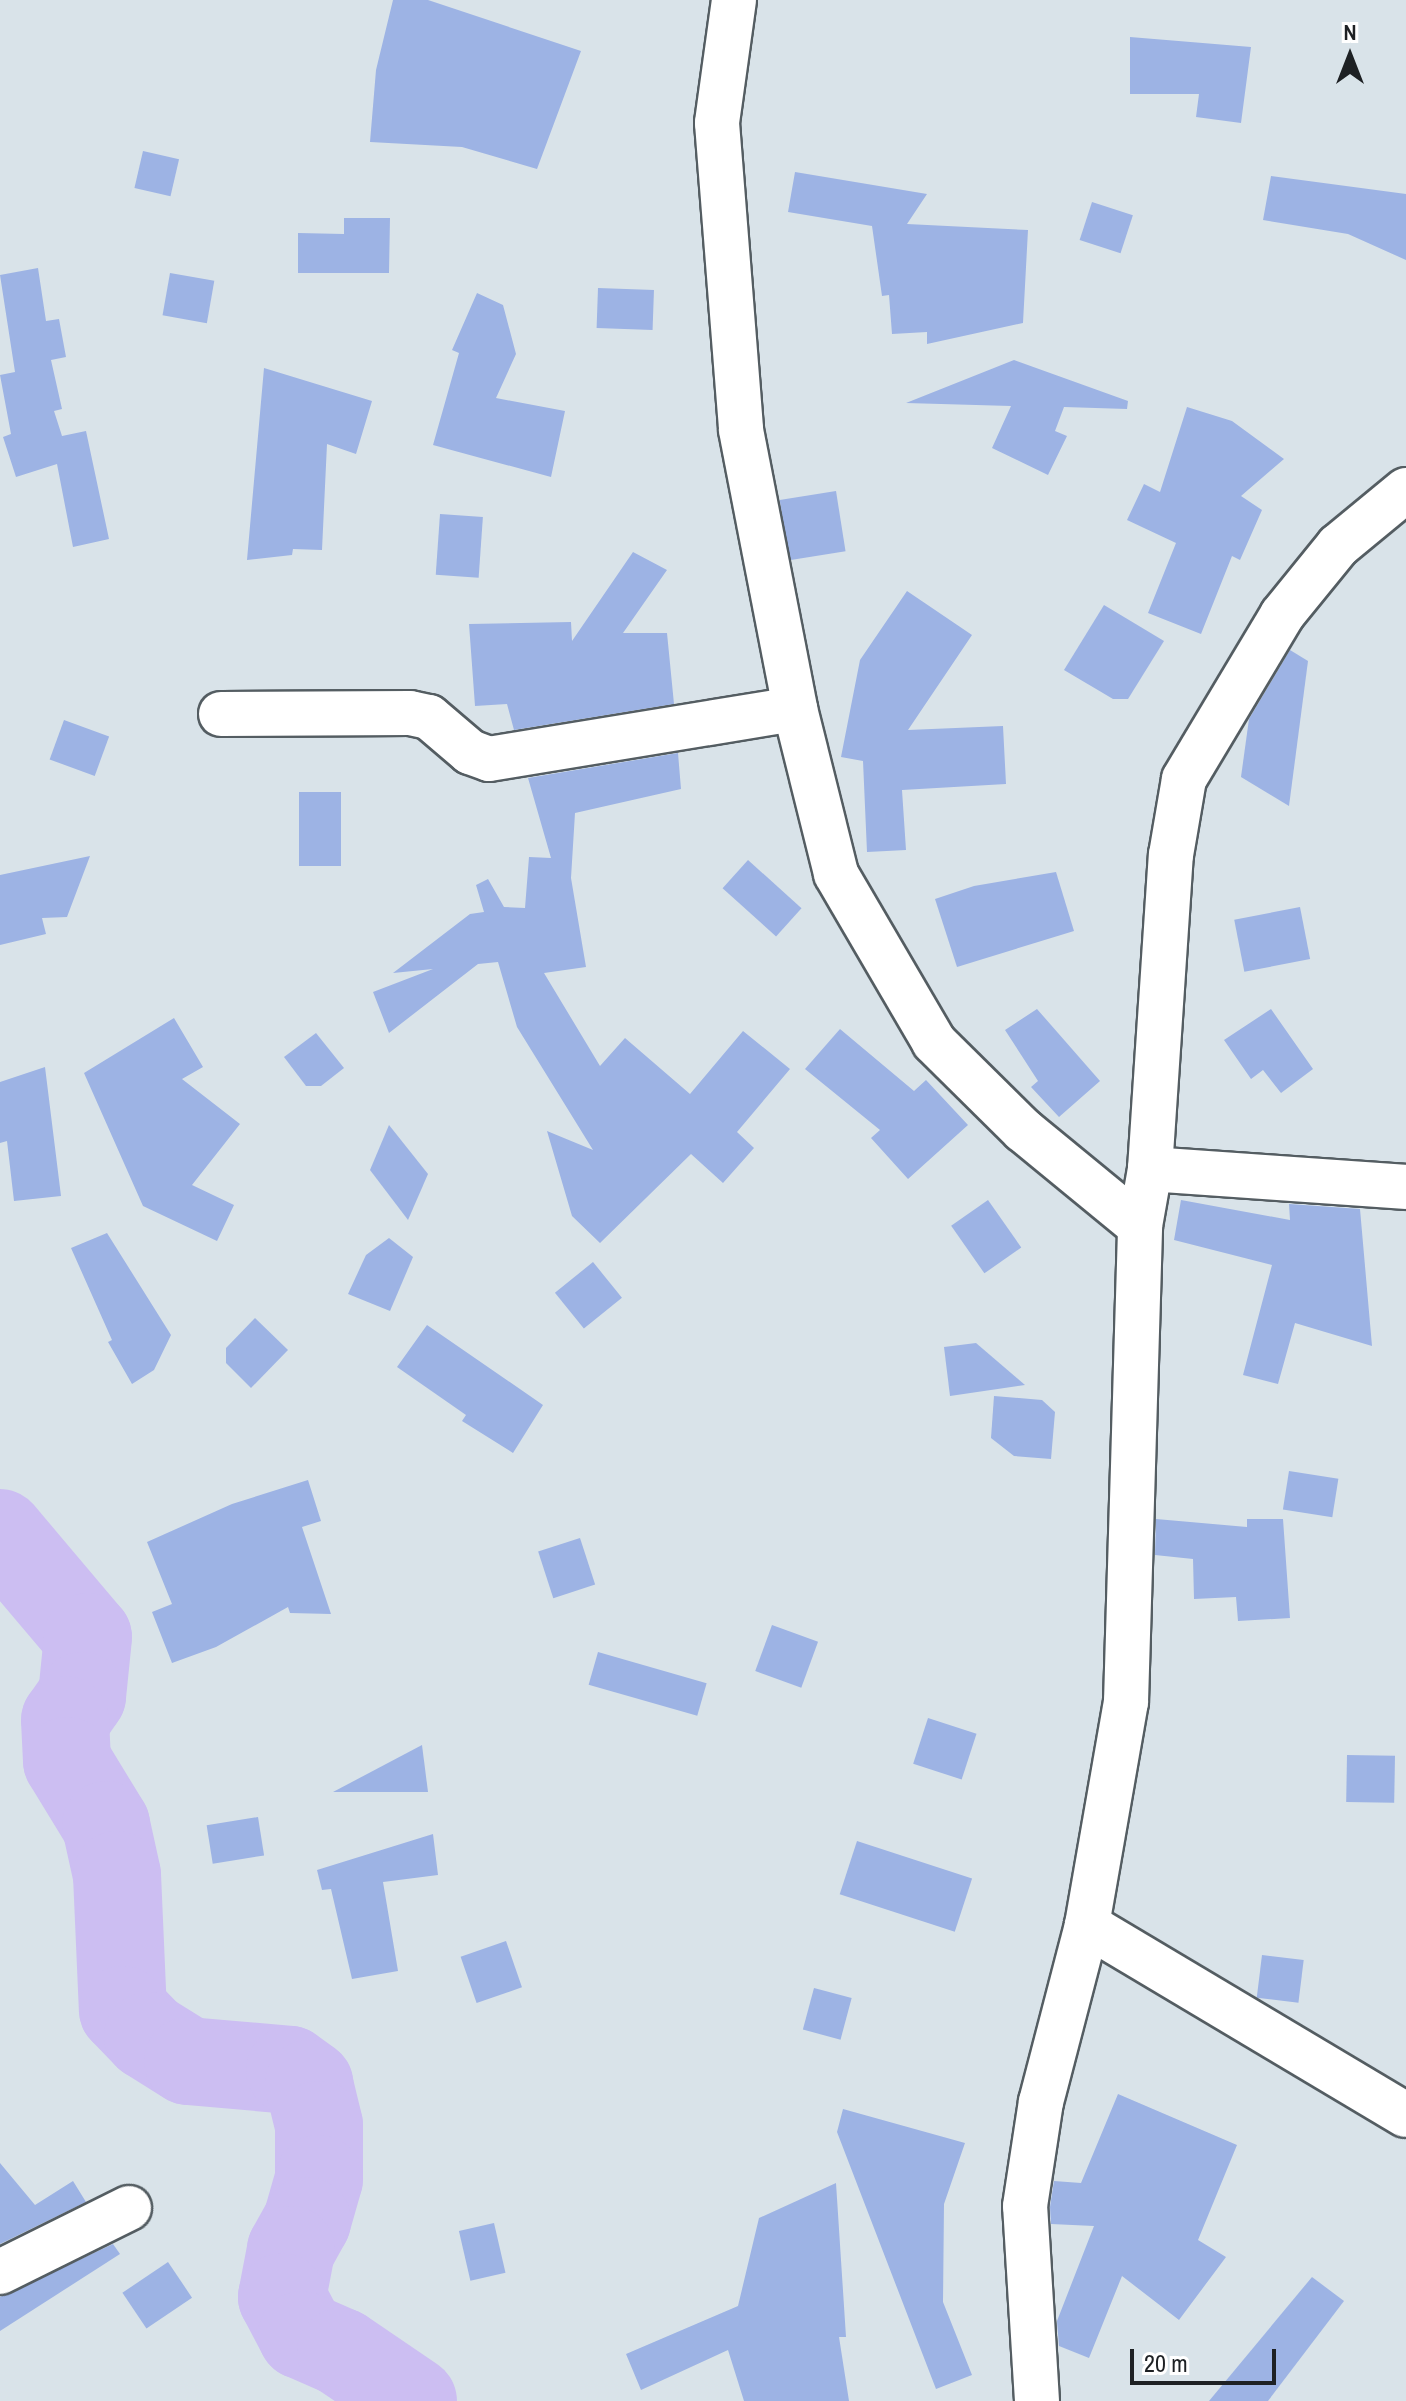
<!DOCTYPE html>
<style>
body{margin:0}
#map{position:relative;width:1406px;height:2401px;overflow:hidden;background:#d9e3e9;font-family:"Archivo Narrow",sans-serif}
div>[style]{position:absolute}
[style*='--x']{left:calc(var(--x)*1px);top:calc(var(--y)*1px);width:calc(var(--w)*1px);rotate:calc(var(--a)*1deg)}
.river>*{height:88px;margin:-44px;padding:0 44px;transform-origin:44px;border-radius:44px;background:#ccbef2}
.building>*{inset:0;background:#9db3e4;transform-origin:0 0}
.roads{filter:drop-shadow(2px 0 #545d62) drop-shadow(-2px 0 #545d62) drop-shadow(0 2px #545d62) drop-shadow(0 -2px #545d62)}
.minor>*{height:44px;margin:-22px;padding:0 22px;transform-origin:22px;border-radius:22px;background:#fff}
span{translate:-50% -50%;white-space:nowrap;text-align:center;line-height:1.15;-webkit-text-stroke:8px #fff;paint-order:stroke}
.north{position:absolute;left:1310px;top:16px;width:80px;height:80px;-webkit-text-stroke:6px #fff;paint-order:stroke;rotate:0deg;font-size:22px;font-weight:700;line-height:32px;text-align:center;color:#1e2124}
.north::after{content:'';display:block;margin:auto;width:28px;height:36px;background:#1e2124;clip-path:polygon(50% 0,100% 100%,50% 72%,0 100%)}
.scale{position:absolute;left:1130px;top:2349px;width:146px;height:36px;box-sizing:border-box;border:4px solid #1e2124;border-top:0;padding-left:10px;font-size:24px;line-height:28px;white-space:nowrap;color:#1e2124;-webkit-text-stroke:6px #fff;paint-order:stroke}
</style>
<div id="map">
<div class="river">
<i style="--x:0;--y:1533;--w:136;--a:49.8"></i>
<i style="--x:88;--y:1637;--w:59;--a:95.8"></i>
<i style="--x:82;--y:1696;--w:29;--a:125"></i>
<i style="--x:65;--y:1720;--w:41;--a:87.2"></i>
<i style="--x:67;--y:1761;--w:75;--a:58.6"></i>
<i style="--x:106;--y:1825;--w:51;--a:77.6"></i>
<i style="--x:117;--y:1875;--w:135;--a:87.5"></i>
<i style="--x:123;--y:2010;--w:36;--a:46"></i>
<i style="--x:148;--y:2036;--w:47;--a:32"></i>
<i style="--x:188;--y:2061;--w:102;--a:5"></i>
<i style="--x:290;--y:2070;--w:24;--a:36"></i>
<i style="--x:309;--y:2084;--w:42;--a:76.3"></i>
<i style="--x:319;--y:2125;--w:54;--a:90"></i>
<i style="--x:319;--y:2179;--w:44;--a:105.9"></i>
<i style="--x:307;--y:2221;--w:33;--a:119"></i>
<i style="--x:291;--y:2250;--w:48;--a:100.8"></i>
<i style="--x:282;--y:2297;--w:43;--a:62.2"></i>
<i style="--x:302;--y:2335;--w:43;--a:23.6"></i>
<i style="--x:341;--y:2352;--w:87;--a:34.2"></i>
</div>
<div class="building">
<i style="clip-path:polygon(393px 0,428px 0,581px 51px,537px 169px,462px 147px,370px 142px,376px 70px)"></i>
<i style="clip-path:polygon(1130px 37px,1251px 47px,1241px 123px,1196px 117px,1199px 94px,1130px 94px)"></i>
<i style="left:143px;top:151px;width:37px;height:38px;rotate:13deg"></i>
<i style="clip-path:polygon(795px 172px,927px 194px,907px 224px,1028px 230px,1023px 323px,927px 344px,927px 332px,892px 334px,889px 295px,882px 296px,872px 226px,788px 212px)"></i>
<i style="clip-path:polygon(1271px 176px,1406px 194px,1406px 260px,1348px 234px,1263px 220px)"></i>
<i style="left:1092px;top:202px;width:43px;height:40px;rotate:18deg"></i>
<i style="clip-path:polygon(344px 218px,390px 218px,389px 273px,298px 273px,298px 233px,344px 234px)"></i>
<i style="clip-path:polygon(38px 268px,46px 321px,59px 319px,66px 357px,51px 360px,62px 409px,54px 411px,62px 436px,86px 431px,109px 539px,73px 547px,57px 464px,16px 477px,3px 437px,11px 434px,0 375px,15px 372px,0 275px)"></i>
<i style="left:170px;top:273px;width:45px;height:43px;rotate:10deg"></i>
<i style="left:598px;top:288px;width:56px;height:40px;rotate:2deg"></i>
<i style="clip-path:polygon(477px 293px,503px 305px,516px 354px,496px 398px,565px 411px,551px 477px,433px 445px,459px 353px,452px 350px)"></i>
<i style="clip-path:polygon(1014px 360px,1128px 401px,1127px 409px,1064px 407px,1055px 431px,1067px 436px,1048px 475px,992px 448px,1011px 406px,906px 403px)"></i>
<i style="clip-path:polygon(264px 368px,372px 401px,356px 454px,327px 444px,322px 550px,293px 549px,292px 555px,247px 560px)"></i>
<i style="clip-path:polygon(1187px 407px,1232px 421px,1284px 459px,1241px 496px,1262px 510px,1240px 560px,1232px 556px,1201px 634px,1148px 613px,1176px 543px,1127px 520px,1144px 484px,1160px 492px)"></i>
<i style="left:836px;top:491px;width:61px;height:57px;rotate:81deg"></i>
<i style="left:440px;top:514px;width:43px;height:61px;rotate:4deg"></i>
<i style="clip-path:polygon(633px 552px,667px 570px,623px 633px,667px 633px,674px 704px,514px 730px,507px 704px,475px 706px,469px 624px,571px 622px,572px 641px)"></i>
<i style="clip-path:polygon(907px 591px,972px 635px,908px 730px,1003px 726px,1006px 784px,902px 790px,906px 850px,867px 852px,863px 761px,841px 757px,860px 660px)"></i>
<i style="clip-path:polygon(1104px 605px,1164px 641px,1128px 699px,1113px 699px,1064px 670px)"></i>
<i style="clip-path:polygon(1290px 650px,1308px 661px,1289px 806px,1241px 777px,1249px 719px)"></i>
<i style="left:64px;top:720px;width:48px;height:42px;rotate:20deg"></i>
<i style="clip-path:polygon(678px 753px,681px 789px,575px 813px,571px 878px,586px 967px,544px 973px,600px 1066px,625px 1038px,690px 1094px,743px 1031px,790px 1069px,737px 1132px,754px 1148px,723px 1183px,691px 1154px,600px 1243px,572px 1216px,547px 1131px,593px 1150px,517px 1027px,498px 962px,478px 964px,389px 1033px,373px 992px,433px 969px,393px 973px,470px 914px,484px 912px,476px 885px,488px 879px,504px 907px,525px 908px,529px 857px,551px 858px,528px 778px)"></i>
<i style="left:299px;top:792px;width:42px;height:74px"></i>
<i style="clip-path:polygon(90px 856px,67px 917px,42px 918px,46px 934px,0 945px,0 875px)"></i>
<i style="left:748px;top:860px;width:72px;height:38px;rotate:42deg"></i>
<i style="clip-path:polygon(1056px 872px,1074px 931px,957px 967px,935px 899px,974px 886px)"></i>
<i style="left:1300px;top:907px;width:53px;height:67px;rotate:79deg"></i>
<i style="clip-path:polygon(1037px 1009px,1100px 1081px,1059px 1117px,1031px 1087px,1038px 1081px,1005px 1030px)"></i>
<i style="clip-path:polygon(1271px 1009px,1313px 1069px,1281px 1093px,1263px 1070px,1251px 1079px,1224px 1040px)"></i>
<i style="clip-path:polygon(174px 1018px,203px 1067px,182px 1079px,240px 1124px,192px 1185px,234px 1205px,217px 1241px,143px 1206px,84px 1073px)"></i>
<i style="clip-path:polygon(840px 1029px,914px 1091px,926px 1080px,968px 1125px,908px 1179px,871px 1138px,880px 1130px,805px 1069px)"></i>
<i style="clip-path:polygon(316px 1033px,344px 1068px,321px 1086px,306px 1086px,284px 1057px)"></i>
<i style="clip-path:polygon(45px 1067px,61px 1196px,14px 1201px,7px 1141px,0 1143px,0 1082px)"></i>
<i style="clip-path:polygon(389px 1125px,428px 1174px,408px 1220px,370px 1170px)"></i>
<i style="left:988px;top:1200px;width:58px;height:45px;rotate:55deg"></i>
<i style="clip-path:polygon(1181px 1200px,1290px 1220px,1289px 1204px,1360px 1209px,1372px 1346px,1295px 1323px,1278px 1384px,1243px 1375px,1272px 1265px,1174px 1240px)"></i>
<i style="clip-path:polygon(107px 1233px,171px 1335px,154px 1370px,132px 1384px,108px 1342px,112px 1340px,71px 1248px)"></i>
<i style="clip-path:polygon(389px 1238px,413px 1257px,390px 1311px,348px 1294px,366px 1255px)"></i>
<i style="left:593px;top:1262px;width:46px;height:49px;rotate:51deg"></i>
<i style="clip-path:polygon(255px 1318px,288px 1350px,251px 1388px,226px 1363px,226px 1348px)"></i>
<i style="clip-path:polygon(427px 1325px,543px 1405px,513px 1453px,462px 1421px,466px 1415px,397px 1367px)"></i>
<i style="clip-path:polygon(976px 1343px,1025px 1385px,950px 1396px,944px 1347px)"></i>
<i style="clip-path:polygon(994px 1396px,1042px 1400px,1055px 1412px,1051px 1459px,1014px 1456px,991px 1438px)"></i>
<i style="left:1289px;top:1471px;width:50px;height:39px;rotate:9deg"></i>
<i style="clip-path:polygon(308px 1480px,321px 1521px,302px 1527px,331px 1614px,290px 1613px,288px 1607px,216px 1647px,172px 1663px,152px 1612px,172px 1604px,147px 1542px,232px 1504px)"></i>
<i style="clip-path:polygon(1156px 1519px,1247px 1527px,1247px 1519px,1283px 1519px,1290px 1618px,1238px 1621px,1236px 1597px,1194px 1599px,1193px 1559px,1155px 1555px)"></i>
<i style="left:580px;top:1538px;width:49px;height:44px;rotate:72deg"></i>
<i style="left:772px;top:1625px;width:49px;height:49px;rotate:20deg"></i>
<i style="left:598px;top:1652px;width:113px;height:34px;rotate:16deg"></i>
<i style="left:928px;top:1718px;width:51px;height:48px;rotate:18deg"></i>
<i style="clip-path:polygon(422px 1745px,428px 1792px,333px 1792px)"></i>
<i style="left:1347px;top:1755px;width:48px;height:47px;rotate:1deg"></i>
<i style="left:258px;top:1817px;width:39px;height:52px;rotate:81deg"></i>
<i style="clip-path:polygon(433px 1834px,438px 1875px,383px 1882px,398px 1971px,352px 1979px,331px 1889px,322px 1890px,317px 1870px)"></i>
<i style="left:857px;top:1841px;width:121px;height:56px;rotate:18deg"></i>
<i style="left:506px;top:1941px;width:49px;height:48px;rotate:71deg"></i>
<i style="left:1262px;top:1955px;width:42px;height:43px;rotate:7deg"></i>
<i style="left:814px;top:1988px;width:39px;height:43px;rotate:15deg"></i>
<i style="clip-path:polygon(1118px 2094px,1237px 2145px,1198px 2240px,1226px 2257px,1179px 2320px,1122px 2276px,1089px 2358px,1059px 2346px,1057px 2321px,1094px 2226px,1051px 2224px,1050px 2207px,1054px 2181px,1081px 2183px)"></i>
<i style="clip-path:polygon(843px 2109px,965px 2143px,944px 2204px,943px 2302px,972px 2375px,936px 2389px,837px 2132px)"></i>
<i style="clip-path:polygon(0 2163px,35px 2205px,73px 2181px,86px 2202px,0 2244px)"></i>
<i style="clip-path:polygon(836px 2183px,846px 2337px,839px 2337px,849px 2401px,744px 2401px,728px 2350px,641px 2390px,626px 2354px,738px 2306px,759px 2218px)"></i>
<i style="left:494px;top:2223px;width:51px;height:36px;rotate:77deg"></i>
<i style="clip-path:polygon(113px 2244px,120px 2254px,0 2331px,0 2297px)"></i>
<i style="left:168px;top:2262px;width:43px;height:55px;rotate:56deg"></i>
<i style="clip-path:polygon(1312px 2277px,1344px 2301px,1268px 2401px,1209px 2401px)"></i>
</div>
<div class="roads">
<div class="minor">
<i style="--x:734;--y:0;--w:124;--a:97.9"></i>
<i style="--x:717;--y:123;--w:308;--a:85.5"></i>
<i style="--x:741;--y:430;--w:284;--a:79"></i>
<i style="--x:795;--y:709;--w:170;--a:76"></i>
<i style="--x:836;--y:874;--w:194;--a:59.7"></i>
<i style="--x:934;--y:1042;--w:125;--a:44.7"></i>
<i style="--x:1023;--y:1130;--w:151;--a:39.4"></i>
<i style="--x:221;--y:714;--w:189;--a:-0.3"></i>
<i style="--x:410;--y:713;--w:19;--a:12"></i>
<i style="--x:429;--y:717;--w:54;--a:40.5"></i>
<i style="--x:470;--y:752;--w:20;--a:20"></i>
<i style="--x:489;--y:759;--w:310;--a:-9.3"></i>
<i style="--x:1150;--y:1169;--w:257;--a:4"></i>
<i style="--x:1087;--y:1925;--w:371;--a:30.8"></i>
<i style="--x:0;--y:2272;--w:144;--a:-26.4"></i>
<i style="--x:1037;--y:2401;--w:195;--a:-93.5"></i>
<i style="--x:1025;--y:2206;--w:105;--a:-81.3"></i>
<i style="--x:1041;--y:2102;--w:183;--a:-75.4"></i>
<i style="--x:1087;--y:1925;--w:226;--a:-80.1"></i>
<i style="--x:1126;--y:1702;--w:476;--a:-88.3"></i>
<i style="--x:1140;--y:1226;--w:58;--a:-80"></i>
<i style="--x:1150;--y:1169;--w:315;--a:-86.2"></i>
<i style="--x:1171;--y:855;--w:77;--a:-80.3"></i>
<i style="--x:1184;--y:779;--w:191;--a:-59.1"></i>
<i style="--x:1282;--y:615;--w:89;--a:-50.9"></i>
<i style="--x:1338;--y:546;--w:88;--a:-39.5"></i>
</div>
</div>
<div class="north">N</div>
<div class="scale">20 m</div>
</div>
